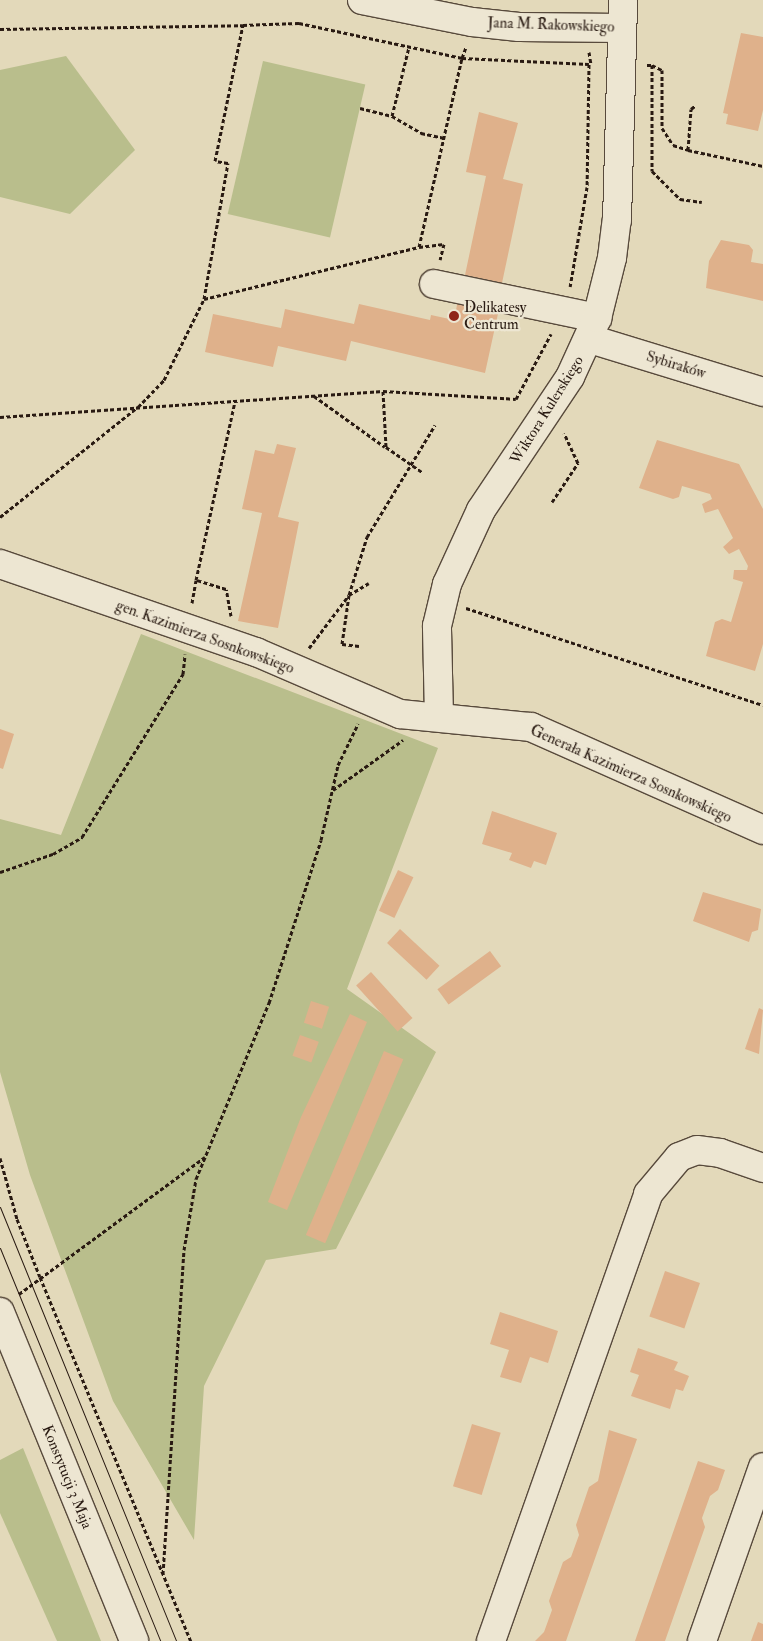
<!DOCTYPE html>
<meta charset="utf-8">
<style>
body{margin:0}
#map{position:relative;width:763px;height:1641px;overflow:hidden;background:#e3d9ba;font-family:"IM FELL Double Pica",serif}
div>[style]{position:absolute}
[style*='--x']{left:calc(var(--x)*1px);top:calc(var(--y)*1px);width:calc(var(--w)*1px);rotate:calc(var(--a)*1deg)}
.green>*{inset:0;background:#b9be8c;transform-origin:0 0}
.building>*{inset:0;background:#dfb18b;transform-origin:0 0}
.path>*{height:3px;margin-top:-1.5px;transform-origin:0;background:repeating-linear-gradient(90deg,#291a12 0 4px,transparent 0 6.5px)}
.roads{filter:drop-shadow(1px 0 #584a3c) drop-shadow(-1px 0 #584a3c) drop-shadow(0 1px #584a3c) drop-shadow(0 -1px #584a3c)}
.minor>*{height:28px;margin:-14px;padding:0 14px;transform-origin:14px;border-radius:14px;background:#ede6d2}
.tram>*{height:1px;margin:-0.5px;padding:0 0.5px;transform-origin:0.5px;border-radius:0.5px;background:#291a12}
.dots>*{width:14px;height:14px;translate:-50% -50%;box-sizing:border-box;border:2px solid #ede6d2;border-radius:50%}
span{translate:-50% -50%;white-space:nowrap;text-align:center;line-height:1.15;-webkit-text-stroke:4.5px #ede6d2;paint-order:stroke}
.street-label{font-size:15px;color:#291a12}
.poi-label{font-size:15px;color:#291a12}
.left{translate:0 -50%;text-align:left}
</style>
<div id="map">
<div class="green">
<i style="clip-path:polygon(66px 56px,135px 150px,70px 214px,0 197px,0 70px)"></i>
<i style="left:263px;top:61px;width:105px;height:157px;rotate:13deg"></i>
<i style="clip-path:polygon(141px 634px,438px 748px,347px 989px,436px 1052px,336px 1249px,266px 1260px,204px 1386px,194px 1540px,113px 1401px,30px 1175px,0 1072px,0 819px,61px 835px)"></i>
<i style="clip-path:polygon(23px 1448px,101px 1641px,57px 1641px,0 1513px,0 1460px)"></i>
</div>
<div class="building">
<i style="clip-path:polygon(741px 33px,763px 37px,763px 110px,758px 131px,726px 124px,728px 114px,723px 113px)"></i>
<i style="clip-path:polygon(479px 112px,518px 123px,503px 179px,523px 184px,502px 283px,465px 275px,486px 176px,466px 172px)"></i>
<i style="clip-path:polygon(721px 240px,749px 245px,753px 250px,751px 262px,763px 264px,763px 301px,706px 288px,709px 261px)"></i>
<i style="clip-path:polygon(458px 300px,499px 309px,485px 373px,351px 341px,346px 361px,278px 346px,273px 367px,205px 352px,213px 314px,281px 328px,285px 309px,354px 324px,359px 304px,430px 320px,431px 315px,454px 320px)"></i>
<i style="clip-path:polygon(657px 440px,739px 464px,763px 509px,763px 644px,755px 671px,706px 656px,715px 622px,722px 619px,731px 622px,743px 582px,733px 579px,734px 570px,747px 570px,748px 566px,739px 549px,729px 554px,723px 547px,733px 538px,718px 509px,705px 513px,702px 504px,712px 499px,710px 494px,682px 486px,679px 497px,673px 499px,639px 488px)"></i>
<i style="clip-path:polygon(277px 444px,296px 448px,278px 517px,299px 522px,278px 628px,238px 621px,262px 513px,242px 509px,255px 450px,274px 454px)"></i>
<i style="clip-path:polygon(0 729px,14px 734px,3px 769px,0 768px)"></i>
<i style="clip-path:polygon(492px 811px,557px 833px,546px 865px,534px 861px,531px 868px,509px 860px,512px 853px,482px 844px)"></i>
<i style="left:398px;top:870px;width:17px;height:45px;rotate:25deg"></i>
<i style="clip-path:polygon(703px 892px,761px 909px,758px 930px,752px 932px,749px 942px,693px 921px)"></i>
<i style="left:400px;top:929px;width:54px;height:19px;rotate:43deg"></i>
<i style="left:490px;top:951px;width:19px;height:65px;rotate:54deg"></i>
<i style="left:371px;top:972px;width:62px;height:20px;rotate:48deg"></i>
<i style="left:311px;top:1001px;width:19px;height:23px;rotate:18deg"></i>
<i style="clip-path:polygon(759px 1008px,763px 1010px,759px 1054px,745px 1049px)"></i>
<i style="clip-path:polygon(350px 1014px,367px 1022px,287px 1210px,268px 1202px,301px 1117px)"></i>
<i style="left:300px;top:1035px;width:20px;height:22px;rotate:20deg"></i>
<i style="left:384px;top:1051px;width:21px;height:200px;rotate:23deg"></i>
<i style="left:665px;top:1271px;width:37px;height:48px;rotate:19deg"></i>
<i style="clip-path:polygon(500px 1312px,558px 1331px,548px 1363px,530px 1357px,521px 1383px,500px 1377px,509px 1350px,490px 1344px)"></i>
<i style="clip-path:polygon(638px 1348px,678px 1362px,674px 1370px,689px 1376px,683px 1391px,676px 1389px,670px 1409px,631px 1396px,639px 1375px,630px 1372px)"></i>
<i style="left:472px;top:1424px;width:30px;height:65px;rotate:17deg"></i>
<i style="clip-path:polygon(609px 1430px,637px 1439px,566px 1641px,535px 1641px,544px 1632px,552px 1610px,549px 1601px,563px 1562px,571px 1557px,579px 1535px,576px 1525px,589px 1487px,598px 1481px)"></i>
<i style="clip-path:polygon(698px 1461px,725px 1470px,718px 1490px,710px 1496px,702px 1518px,705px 1527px,665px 1641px,635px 1641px)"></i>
<i style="clip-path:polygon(758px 1622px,763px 1624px,763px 1641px,751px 1641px)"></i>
</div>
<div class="path">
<i style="--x:0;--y:29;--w:243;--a:-0.9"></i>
<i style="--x:589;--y:52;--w:12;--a:81"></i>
<i style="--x:647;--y:65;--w:5;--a:0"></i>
<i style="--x:652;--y:65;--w:106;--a:90"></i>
<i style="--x:652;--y:171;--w:40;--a:45"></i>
<i style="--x:680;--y:199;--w:22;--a:8"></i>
<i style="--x:652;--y:65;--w:11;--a:27"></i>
<i style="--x:662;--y:70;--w:58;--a:90"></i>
<i style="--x:662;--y:128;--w:20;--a:57"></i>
<i style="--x:673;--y:145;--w:16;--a:18"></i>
<i style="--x:688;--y:150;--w:41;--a:-85.8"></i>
<i style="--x:691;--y:109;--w:6;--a:-39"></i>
<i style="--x:360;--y:108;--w:33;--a:14"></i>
<i style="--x:392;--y:116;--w:34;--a:30"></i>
<i style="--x:421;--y:133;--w:24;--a:12"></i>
<i style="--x:392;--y:116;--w:71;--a:-76.2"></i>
<i style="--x:688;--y:150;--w:77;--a:12"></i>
<i style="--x:419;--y:247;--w:25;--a:-7"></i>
<i style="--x:444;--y:244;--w:16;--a:104"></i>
<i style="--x:204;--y:299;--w:138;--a:-80"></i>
<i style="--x:228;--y:163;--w:13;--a:-171"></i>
<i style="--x:215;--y:161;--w:139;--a:-78.4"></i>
<i style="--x:243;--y:25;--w:56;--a:-2"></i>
<i style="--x:299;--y:23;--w:167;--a:12.1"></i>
<i style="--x:462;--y:58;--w:12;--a:-70"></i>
<i style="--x:383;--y:391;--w:56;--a:86.9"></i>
<i style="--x:386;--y:447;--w:44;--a:34.8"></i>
<i style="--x:314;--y:396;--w:87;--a:35.7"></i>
<i style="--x:0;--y:417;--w:384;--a:-3.9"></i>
<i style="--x:383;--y:391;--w:133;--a:3.4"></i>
<i style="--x:516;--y:399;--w:74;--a:-61.7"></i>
<i style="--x:552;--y:502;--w:47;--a:-56.3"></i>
<i style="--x:578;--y:463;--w:33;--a:-115"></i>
<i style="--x:0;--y:517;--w:176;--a:-38.6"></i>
<i style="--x:138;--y:407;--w:37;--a:-46"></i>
<i style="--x:164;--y:380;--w:90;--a:-63.7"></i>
<i style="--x:204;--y:299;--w:221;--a:-13.6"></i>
<i style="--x:419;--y:247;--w:194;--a:-77.2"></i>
<i style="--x:462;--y:58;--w:127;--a:2.7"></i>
<i style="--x:589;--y:64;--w:123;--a:90.9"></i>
<i style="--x:587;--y:187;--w:101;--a:99.6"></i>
<i style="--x:192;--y:603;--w:23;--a:-80"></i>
<i style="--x:466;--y:608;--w:312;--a:18.1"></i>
<i style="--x:231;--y:616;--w:27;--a:-100"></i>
<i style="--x:226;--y:589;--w:31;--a:-163"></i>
<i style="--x:196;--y:580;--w:183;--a:-77.7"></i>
<i style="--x:359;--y:646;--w:17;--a:-173"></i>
<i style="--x:342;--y:644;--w:49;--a:-81.9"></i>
<i style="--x:349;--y:595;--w:61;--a:-72.8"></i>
<i style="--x:367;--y:537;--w:131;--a:-58.7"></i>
<i style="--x:309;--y:648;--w:66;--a:-53"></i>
<i style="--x:349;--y:595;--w:23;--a:-31"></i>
<i style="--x:333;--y:790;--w:86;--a:-35.5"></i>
<i style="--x:0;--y:872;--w:56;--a:-18.8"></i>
<i style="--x:53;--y:854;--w:34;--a:-30"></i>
<i style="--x:82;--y:837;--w:192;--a:-58.2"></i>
<i style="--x:183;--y:674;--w:20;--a:-84"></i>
<i style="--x:0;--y:1158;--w:63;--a:74.4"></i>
<i style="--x:17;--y:1219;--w:62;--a:68.4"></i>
<i style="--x:40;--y:1277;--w:394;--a:67.5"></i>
<i style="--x:19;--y:1294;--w:231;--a:-36.4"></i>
<i style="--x:163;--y:1574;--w:325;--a:-86.3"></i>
<i style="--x:184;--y:1250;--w:72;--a:-80.4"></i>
<i style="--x:196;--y:1179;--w:191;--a:-67.5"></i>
<i style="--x:269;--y:1003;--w:171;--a:-72.3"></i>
<i style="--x:321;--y:840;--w:77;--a:-77.2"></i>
<i style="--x:338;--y:765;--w:46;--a:-64"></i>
</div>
<div class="roads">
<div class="minor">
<i style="--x:362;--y:0;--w:112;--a:11.3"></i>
<i style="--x:472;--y:22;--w:47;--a:6.1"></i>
<i style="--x:519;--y:27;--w:103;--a:0.6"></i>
<i style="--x:434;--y:284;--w:167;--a:11.8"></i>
<i style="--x:590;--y:339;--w:181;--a:17"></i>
<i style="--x:0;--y:564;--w:271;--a:19"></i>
<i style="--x:256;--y:652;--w:157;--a:23.3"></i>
<i style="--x:400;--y:714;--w:132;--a:5.7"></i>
<i style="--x:531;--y:727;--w:254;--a:23.9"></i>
<i style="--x:439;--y:717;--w:91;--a:-91.3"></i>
<i style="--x:437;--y:626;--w:43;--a:-76.6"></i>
<i style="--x:447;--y:584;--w:81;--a:-65.3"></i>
<i style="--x:481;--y:510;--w:160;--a:-56.2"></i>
<i style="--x:570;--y:377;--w:65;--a:-65.4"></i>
<i style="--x:597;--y:318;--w:62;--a:-76"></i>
<i style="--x:612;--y:258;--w:38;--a:-83"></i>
<i style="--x:617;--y:220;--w:220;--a:-88.4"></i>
<i style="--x:0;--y:1312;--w:355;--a:67.8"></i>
<i style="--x:491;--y:1641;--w:474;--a:-70.6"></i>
<i style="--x:648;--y:1194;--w:48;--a:-50"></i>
<i style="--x:679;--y:1157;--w:19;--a:-21"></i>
<i style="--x:697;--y:1150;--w:23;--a:7"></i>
<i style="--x:720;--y:1153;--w:46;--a:19.2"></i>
<i style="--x:702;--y:1641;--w:184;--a:-70.7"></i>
</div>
</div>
<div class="tram">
<i style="--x:0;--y:1207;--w:468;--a:67.9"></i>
<i style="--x:0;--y:1248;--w:424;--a:67.8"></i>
</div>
<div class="dots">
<i style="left:454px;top:316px;background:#8f2418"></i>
</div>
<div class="street-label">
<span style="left:551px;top:25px;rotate:2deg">Jana M. Rakowskiego</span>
<span style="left:676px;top:365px;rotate:17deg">Sybiraków</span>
<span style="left:547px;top:410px;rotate:-58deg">Wiktora Kulerskiego</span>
<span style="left:205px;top:637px;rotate:20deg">gen. Kazimierza Sosnkowskiego</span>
<span style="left:631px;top:774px;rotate:24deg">Generała Kazimierza Sosnkowskiego</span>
<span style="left:67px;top:1477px;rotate:68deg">Konstytucji 3 Maja</span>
</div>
<div class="poi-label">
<span class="left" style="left:464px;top:316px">Delikatesy<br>Centrum</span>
</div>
</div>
